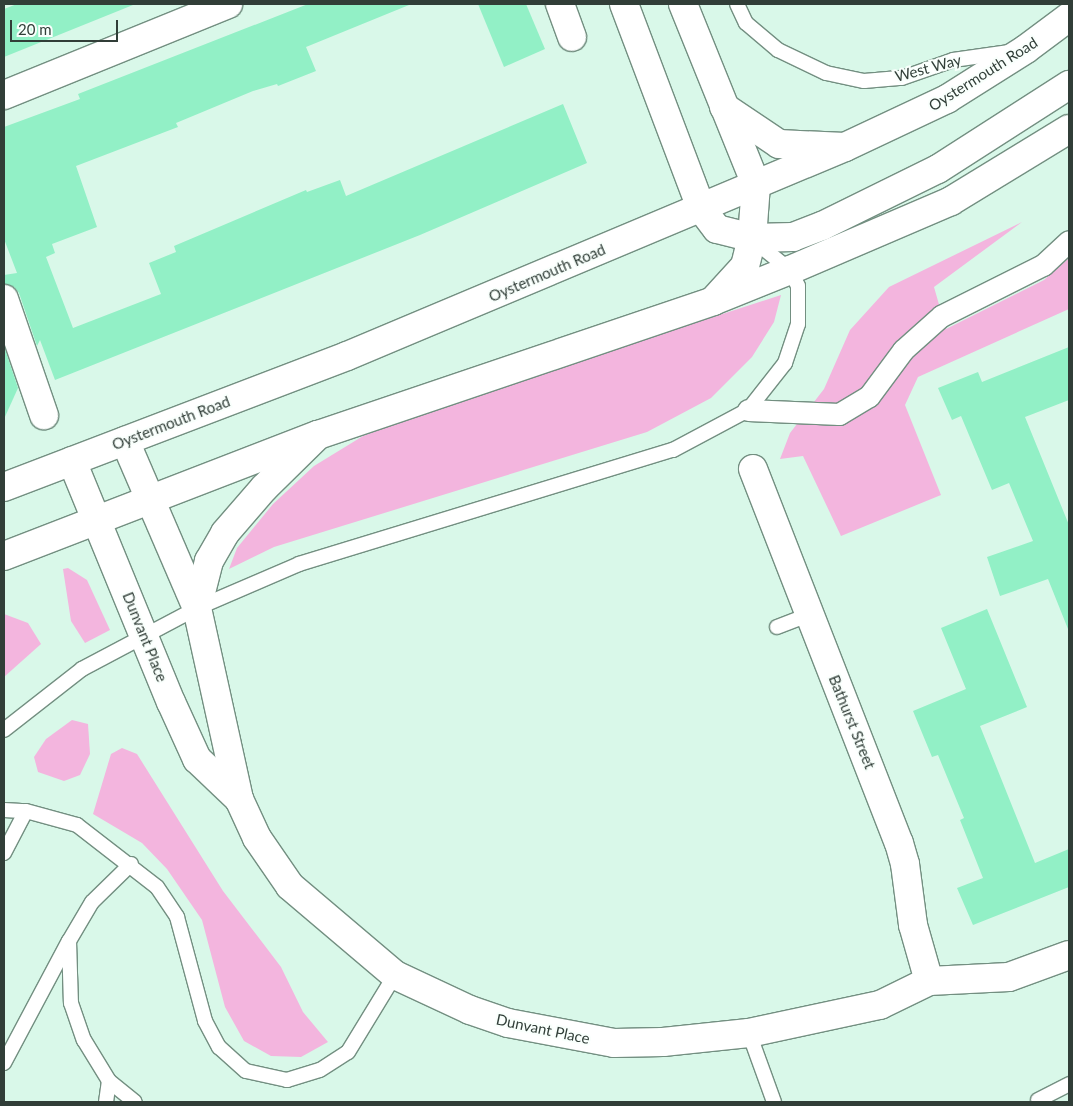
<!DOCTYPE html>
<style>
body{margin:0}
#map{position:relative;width:1073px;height:1106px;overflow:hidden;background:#d9f8e9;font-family:Lato,sans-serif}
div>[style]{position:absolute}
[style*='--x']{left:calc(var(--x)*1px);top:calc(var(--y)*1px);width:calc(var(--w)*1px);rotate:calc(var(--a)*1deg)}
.green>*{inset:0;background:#f3b5de}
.building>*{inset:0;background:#92f0c6}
.roads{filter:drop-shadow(1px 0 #738f81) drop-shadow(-1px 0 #738f81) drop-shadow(0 1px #738f81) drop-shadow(0 -1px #738f81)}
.service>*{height:14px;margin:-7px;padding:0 7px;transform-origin:7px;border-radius:7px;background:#fff}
.pedestrian>*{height:21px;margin:-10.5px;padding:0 10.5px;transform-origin:10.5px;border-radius:10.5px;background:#fff}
.minor>*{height:28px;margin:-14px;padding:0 14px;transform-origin:14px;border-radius:14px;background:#fff}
.tertiary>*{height:28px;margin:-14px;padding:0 14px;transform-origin:14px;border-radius:14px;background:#fff}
.primary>*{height:28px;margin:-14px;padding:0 14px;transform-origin:14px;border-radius:14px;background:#fff}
span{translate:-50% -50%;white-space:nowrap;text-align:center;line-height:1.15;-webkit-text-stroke:4px #f9fffc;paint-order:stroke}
.street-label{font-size:15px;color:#313e38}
.frame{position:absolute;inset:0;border:5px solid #313e38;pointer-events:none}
.scale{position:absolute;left:10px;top:20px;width:108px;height:22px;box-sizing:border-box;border:2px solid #313e38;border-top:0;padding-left:6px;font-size:15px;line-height:18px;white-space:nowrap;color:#313e38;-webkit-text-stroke:4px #f9fffc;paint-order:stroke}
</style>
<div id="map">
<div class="green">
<i style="clip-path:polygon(1022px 222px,934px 287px,946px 329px,1044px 280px,1069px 258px,1069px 309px,918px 377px,905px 405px,941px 495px,841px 536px,803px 456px,780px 459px,790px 433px,824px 389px,850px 330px,889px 287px)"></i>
<i style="clip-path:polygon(781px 295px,774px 322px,752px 357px,711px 398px,647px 432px,274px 547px,229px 569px,237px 548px,273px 504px,314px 466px,363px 436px,470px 396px)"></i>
<i style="clip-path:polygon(68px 568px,87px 580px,110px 630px,85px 643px,71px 621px,63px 569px)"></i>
<i style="clip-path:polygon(4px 614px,28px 623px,41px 644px,4px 677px)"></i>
<i style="clip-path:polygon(72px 720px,88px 724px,90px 754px,80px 775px,64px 781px,38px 772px,34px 757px,46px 739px)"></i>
<i style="clip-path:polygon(122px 748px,137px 754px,223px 891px,281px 967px,303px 1012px,328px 1042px,301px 1057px,271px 1056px,244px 1041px,225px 1007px,202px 920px,167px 869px,142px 843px,93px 814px,111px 754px)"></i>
</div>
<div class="building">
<i style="clip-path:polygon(17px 4px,132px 4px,133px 5px,4px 57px,4px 9px)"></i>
<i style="clip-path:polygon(308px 4px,409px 5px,306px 47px,316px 71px,278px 86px,277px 84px,253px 91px,176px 123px,178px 127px,76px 166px,97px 227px,52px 244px,55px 253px,46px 257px,73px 328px,161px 294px,149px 263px,176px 252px,174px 246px,306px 190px,307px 192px,340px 180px,346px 196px,563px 104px,587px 163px,420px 235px,55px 380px,40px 340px,37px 346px,19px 293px,14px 287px,4px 284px,4px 275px,17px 273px,4px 239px,4px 127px,80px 99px,78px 94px)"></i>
<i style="clip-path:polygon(478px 4px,526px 4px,545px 49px,504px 67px)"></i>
<i style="clip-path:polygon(4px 346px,18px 388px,4px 419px)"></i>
<i style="clip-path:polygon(1069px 347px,1069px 400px,1025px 417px,1069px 525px,1068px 629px,1048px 579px,1000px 596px,987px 557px,1033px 541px,1009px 483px,992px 490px,961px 416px,952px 420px,938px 388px,978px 372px,982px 382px)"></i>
<i style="clip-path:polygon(987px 609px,1027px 707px,980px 726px,1035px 863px,1069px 849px,1069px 887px,973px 925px,957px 888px,983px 878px,960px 820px,964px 818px,938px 755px,932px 757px,913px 711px,966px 689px,941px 628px)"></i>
</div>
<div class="roads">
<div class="service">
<i style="--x:737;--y:4;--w:21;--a:65"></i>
<i style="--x:746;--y:23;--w:42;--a:40.2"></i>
<i style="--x:778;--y:50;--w:53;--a:25.6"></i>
<i style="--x:826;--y:73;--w:39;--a:12"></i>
<i style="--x:864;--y:81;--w:38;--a:-5"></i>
<i style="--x:902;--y:78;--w:54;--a:-19.4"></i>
<i style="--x:953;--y:60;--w:57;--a:-8.1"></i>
<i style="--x:777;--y:627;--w:34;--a:-21"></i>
<i style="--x:4;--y:730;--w:99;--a:-38"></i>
<i style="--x:82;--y:669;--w:130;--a:-27.9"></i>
<i style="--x:197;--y:608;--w:111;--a:-23.3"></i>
<i style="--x:299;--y:564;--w:391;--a:-17"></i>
<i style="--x:673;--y:450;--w:85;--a:-28.1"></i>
<i style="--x:748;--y:410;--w:60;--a:-51.8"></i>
<i style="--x:785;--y:363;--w:41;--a:-71.6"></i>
<i style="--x:798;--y:324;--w:38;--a:-90"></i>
<i style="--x:798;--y:286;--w:18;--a:-117"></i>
<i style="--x:790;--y:270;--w:46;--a:-141.1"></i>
<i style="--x:4;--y:810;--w:22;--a:3"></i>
<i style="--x:26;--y:811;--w:53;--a:15.4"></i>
<i style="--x:77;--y:825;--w:101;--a:37.8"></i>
<i style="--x:157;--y:887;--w:36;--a:56"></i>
<i style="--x:177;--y:917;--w:108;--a:74.9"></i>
<i style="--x:205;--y:1021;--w:30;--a:62"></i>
<i style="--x:219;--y:1047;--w:36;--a:42"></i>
<i style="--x:246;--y:1071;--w:42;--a:12.4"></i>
<i style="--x:287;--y:1080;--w:34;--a:-17"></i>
<i style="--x:320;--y:1070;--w:33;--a:-33"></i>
<i style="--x:348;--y:1052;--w:90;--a:-58.6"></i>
<i style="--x:4;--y:853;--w:47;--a:-62.4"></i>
<i style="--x:131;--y:864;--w:54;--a:135.7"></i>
<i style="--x:92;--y:902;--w:45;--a:120.5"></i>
<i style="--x:69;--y:941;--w:62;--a:88.2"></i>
<i style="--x:71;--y:1003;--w:39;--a:71"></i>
<i style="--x:84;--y:1040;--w:48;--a:58.6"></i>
<i style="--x:109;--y:1081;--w:33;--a:39"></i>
<i style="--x:749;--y:1033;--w:73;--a:70.1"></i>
<i style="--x:4;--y:1063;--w:138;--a:-62"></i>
<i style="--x:1038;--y:1100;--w:35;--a:-27"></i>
<i style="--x:106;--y:1102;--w:21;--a:-82"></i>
</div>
<div class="pedestrian">
<i style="--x:748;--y:410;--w:91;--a:2.5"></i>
<i style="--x:839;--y:414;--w:35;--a:-31"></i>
<i style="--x:869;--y:396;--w:57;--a:-53.5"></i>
<i style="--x:903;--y:350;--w:51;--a:-41.8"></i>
<i style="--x:941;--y:316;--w:114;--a:-26.6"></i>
<i style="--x:1043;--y:265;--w:35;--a:-43"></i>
</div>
<div class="minor">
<i style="--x:560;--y:4;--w:35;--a:70"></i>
<i style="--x:4;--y:95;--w:242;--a:-22.1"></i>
<i style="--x:4;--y:299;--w:123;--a:71"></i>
<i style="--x:125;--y:441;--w:182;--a:66.7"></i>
<i style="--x:197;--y:608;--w:196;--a:77.6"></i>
<i style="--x:239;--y:799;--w:43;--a:65.2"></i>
<i style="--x:257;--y:838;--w:58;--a:55.5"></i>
<i style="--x:290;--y:886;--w:138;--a:40.3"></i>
<i style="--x:395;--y:975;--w:83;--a:25"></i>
<i style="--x:470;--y:1010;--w:40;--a:18.9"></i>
<i style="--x:508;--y:1023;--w:108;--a:10.7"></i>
<i style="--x:614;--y:1043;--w:49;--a:-1.2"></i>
<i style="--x:663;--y:1042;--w:86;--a:-6"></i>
<i style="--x:749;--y:1033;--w:134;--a:-12.1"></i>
<i style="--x:880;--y:1005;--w:55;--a:-26.1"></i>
<i style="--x:929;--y:981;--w:80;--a:-2.9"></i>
<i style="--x:1009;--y:977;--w:64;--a:-20.1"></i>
<i style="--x:72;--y:461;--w:261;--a:67.7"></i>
<i style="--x:171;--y:702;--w:63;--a:65.5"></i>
<i style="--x:197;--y:759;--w:58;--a:43.6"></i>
<i style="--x:753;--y:469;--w:401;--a:68.7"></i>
<i style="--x:899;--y:843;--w:22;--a:74"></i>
<i style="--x:905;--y:864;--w:62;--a:82.5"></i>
<i style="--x:913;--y:925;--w:58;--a:74.1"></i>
<i style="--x:197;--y:608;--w:49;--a:-75.7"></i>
<i style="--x:209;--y:561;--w:32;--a:-60"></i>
<i style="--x:225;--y:533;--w:60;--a:-49.1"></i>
<i style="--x:264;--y:488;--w:76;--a:-44.5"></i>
</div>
<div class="tertiary">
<i style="--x:624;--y:4;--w:218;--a:69.3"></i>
<i style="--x:701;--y:208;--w:26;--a:53"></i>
<i style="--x:717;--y:229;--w:36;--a:14"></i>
<i style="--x:752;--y:238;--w:41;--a:-1.4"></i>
<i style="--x:793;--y:237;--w:31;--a:-21"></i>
<i style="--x:822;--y:226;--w:129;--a:-26.2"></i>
<i style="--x:938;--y:169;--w:156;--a:-32.7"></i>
<i style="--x:683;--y:4;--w:195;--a:68"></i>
<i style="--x:756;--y:185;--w:53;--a:94.3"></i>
<i style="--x:752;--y:238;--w:29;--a:104"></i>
<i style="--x:745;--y:266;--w:47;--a:132.4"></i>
<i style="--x:724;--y:107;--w:66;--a:33.9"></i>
<i style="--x:779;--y:144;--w:66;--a:2.6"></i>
</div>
<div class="primary">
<i style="--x:4;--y:487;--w:367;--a:-20.9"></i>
<i style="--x:347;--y:356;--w:540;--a:-22.77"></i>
<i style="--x:845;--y:147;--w:113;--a:-25.2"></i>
<i style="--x:947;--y:99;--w:93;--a:-32.3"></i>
<i style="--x:1026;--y:49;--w:54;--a:-36.7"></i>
<i style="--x:4;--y:556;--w:337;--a:-21.1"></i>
<i style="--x:318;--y:435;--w:417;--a:-18.7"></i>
<i style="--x:713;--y:301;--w:83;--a:-21.9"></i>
<i style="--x:790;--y:270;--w:175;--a:-23.2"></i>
<i style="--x:951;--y:201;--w:138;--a:-31.4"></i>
</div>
</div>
<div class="street-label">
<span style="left:928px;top:68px;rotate:-15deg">West Way</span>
<span style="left:983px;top:74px;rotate:-32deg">Oystermouth Road</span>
<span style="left:547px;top:273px;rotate:-23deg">Oystermouth Road</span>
<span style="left:171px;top:423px;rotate:-21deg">Oystermouth Road</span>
<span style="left:145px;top:637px;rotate:68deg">Dunvant Place</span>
<span style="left:852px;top:722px;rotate:68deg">Bathurst Street</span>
<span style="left:543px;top:1029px;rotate:12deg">Dunvant Place</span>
</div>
<div class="frame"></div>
<div class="scale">20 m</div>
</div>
